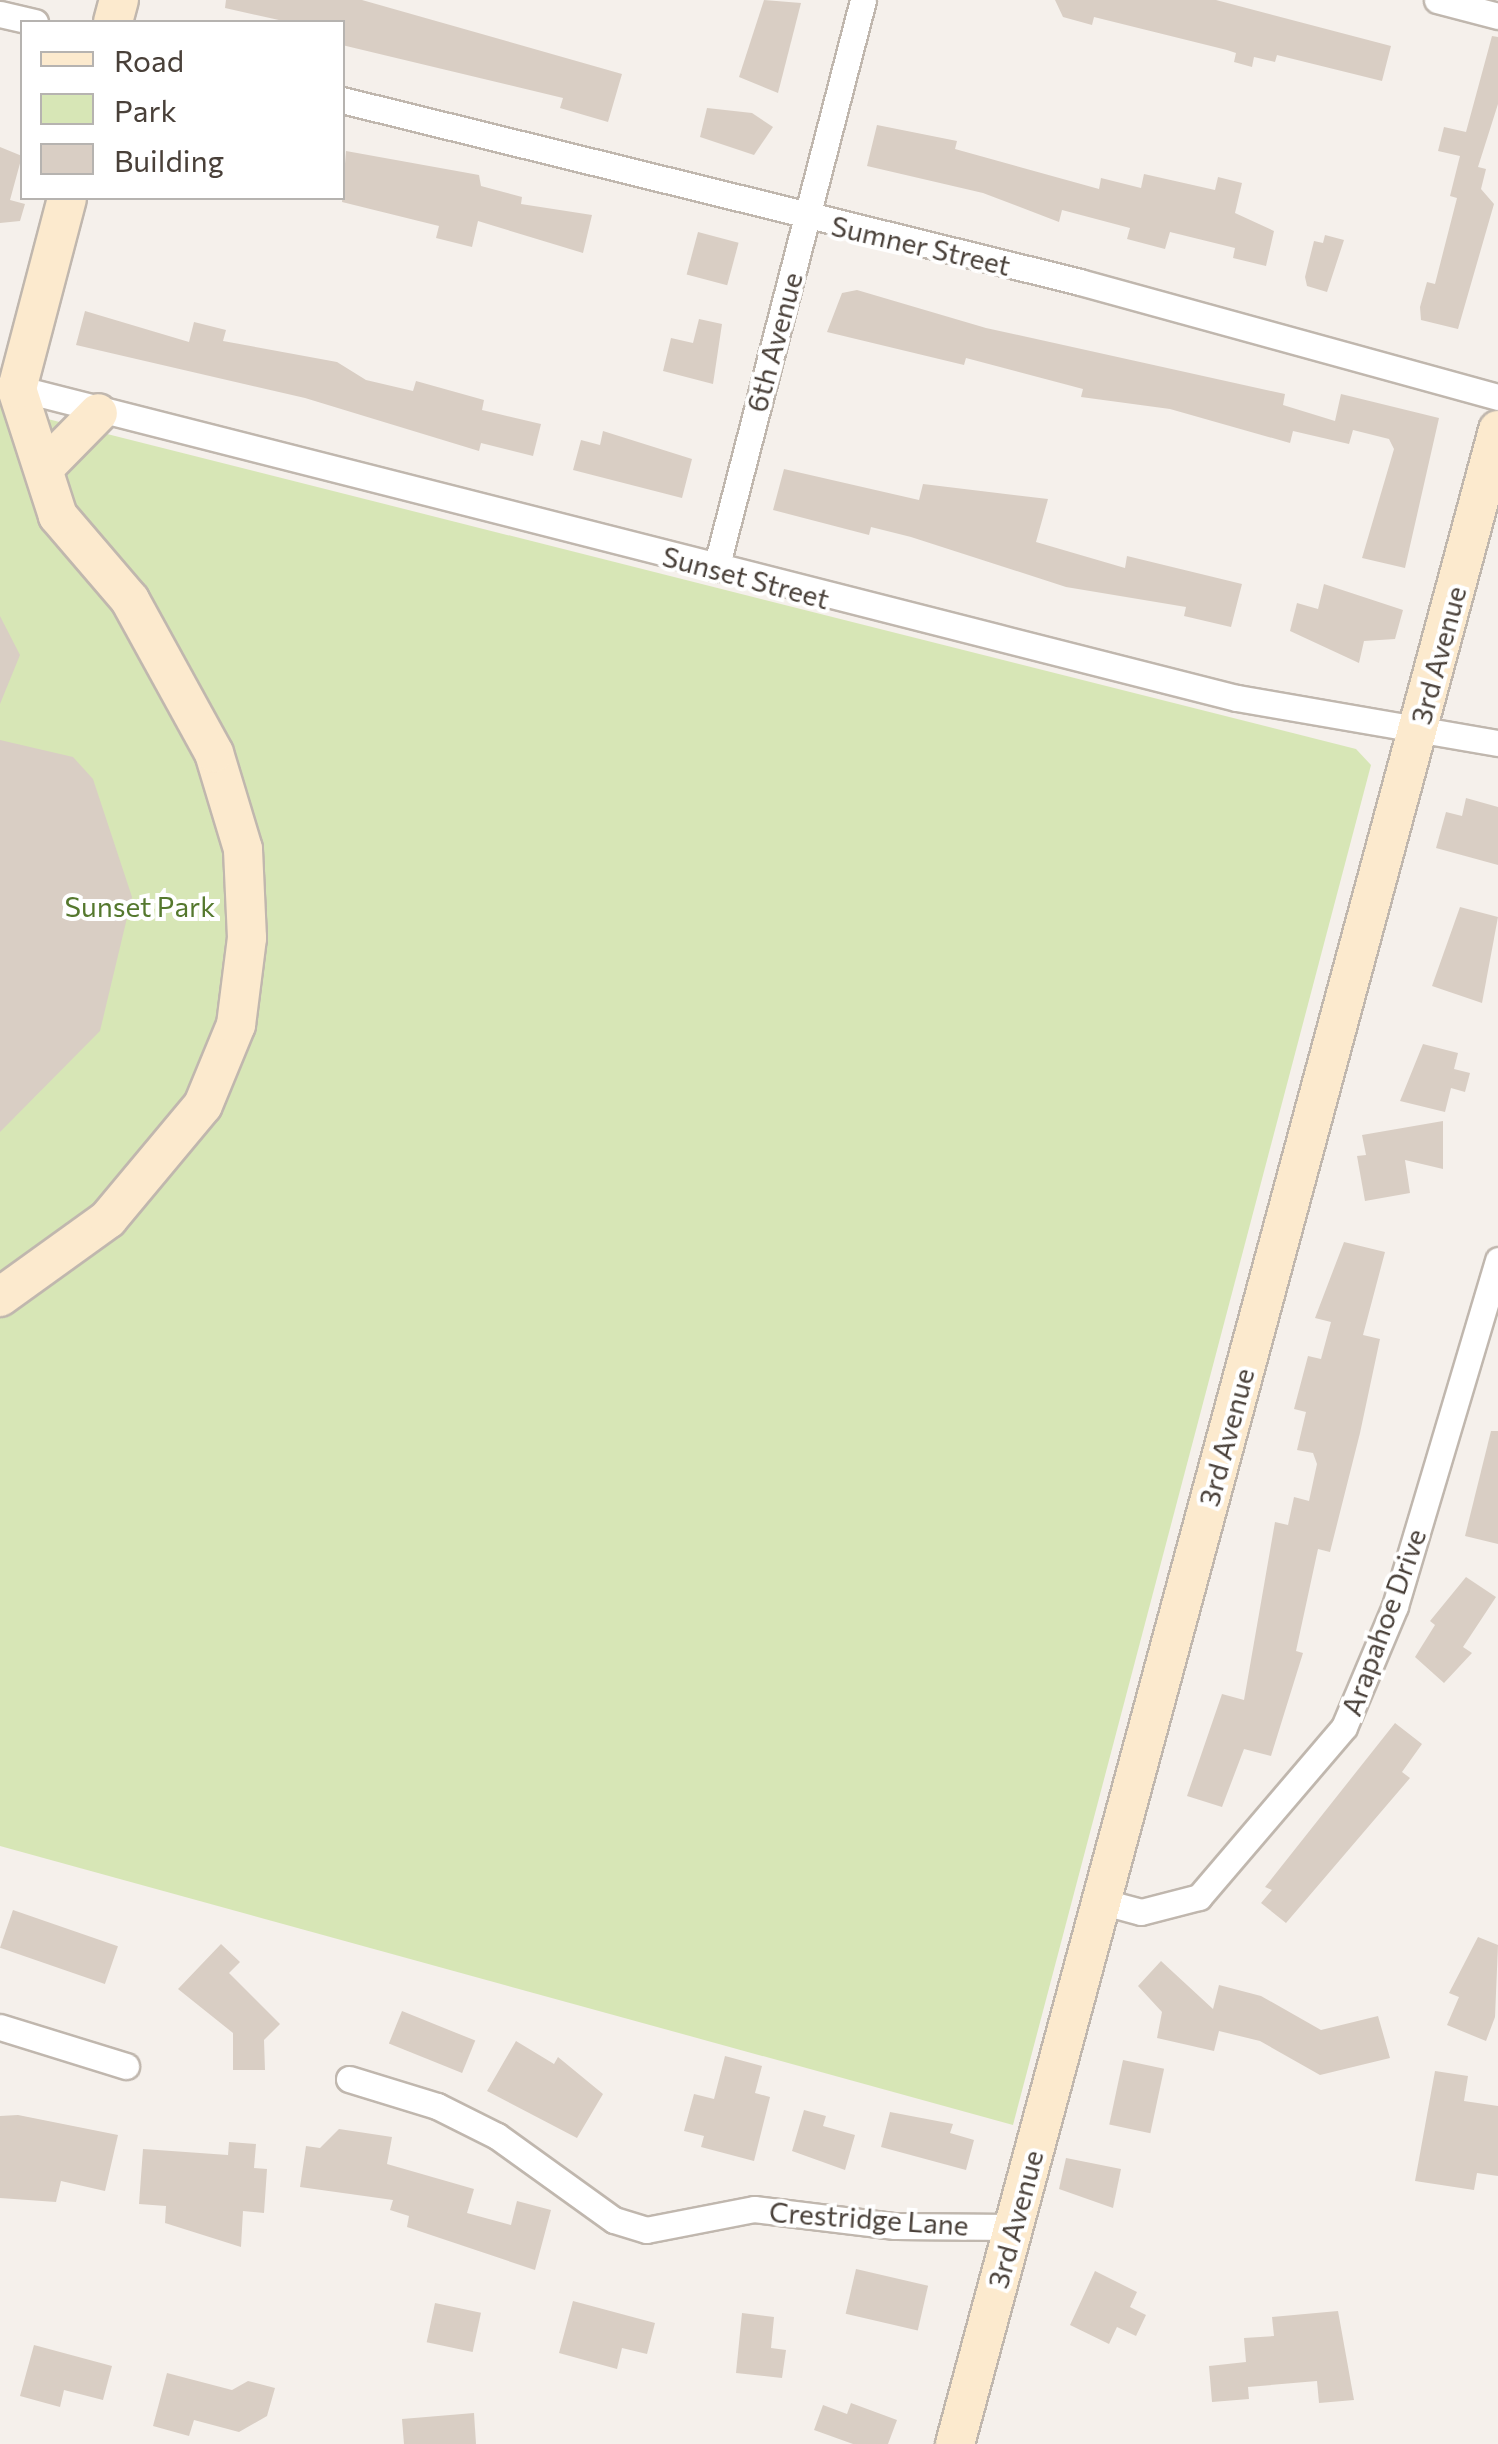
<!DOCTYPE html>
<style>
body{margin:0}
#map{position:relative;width:1498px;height:2444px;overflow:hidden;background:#f5f0eb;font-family:Commissioner,sans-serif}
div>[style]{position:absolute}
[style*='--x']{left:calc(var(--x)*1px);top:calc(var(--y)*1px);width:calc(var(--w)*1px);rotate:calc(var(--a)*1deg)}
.green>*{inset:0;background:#d7e6b6}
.building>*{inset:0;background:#d9cec4;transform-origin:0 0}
.roads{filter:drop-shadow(2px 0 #c0b7ae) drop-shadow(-2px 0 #c0b7ae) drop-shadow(0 2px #c0b7ae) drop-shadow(0 -2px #c0b7ae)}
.street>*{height:25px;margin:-12.5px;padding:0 12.5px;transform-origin:12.5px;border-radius:12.5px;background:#fff}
.secondary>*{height:38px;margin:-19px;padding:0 19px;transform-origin:19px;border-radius:19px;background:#fceace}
span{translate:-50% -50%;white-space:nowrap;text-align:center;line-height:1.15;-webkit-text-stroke:8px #fff;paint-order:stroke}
.street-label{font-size:28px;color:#494039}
.park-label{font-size:28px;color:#55782e}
.legend{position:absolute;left:20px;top:20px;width:325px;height:180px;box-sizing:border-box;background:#fff;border:2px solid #b6b3b0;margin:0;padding:12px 18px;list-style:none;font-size:30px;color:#494039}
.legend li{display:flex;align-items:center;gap:20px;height:50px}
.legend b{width:50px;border:2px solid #b6b3b0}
</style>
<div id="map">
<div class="green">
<i style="clip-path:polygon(0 407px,1356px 749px,1371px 765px,1013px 2125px,0 1846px)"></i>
</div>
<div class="building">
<i style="clip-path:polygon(226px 0,362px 0,622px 74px,608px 122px,560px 108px,563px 98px,342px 45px,342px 22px,288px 22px,225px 8px)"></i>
<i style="clip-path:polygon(764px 0,801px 3px,778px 93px,739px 77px)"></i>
<i style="clip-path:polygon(1055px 0,1216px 0,1391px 46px,1382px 81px,1277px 55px,1275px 62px,1254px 57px,1252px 67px,1234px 62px,1236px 53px,1227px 50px,1094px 17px,1092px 25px,1063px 17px)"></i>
<i style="clip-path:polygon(1492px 36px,1498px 37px,1498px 104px,1478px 167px,1486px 169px,1481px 189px,1494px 204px,1458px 329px,1421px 320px,1420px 307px,1427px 282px,1435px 284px,1457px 198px,1450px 196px,1460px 156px,1438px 151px,1444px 127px,1466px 132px)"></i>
<i style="clip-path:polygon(707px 108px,752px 113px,773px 127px,754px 155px,700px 137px)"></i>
<i style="clip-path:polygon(877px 125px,957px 141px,955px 149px,1099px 189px,1101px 178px,1141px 188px,1144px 174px,1215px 190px,1218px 177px,1242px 183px,1235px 213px,1274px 231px,1266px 266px,1233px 258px,1235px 248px,1170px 232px,1165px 249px,1127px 239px,1130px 228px,1062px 210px,1059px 222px,983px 193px,867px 166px)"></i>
<i style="clip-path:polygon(0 147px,22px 156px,10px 200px,25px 204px,20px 221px,0 223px)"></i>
<i style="clip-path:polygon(346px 151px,479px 175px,481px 186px,522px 197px,521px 204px,592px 215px,583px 253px,478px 221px,472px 247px,436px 238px,439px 226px,342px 202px)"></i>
<i style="left:698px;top:232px;width:42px;height:44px;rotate:15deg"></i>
<i style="clip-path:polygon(1325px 235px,1344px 240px,1327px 292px,1307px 286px,1305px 277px,1314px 241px,1323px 243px)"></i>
<i style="clip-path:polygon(857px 290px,986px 328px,1285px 394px,1283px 405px,1335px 421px,1341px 394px,1439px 418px,1405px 568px,1362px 558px,1394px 449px,1389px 439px,1353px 430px,1349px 444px,1293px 431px,1290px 443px,1170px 409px,1081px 397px,1083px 389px,966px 358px,964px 365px,827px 332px,842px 293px)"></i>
<i style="clip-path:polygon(85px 311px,189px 342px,194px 322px,226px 330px,223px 341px,337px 362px,366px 380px,413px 391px,416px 381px,484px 400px,482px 410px,541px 424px,533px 456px,481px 443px,479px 451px,305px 398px,76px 345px)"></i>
<i style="clip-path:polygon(699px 319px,722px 324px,713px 384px,663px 371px,671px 338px,693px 343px)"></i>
<i style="clip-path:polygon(603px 431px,692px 459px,682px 498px,573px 470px,581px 440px,600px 445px)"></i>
<i style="clip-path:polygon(784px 469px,919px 500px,923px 484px,1048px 499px,1036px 542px,1125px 568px,1127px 556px,1242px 584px,1231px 627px,1184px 616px,1186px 607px,1066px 587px,911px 537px,871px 527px,869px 535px,773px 510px)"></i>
<i style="clip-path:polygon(1324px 584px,1403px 610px,1395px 639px,1364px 641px,1359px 663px,1290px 631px,1297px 603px,1318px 609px)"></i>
<i style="clip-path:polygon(0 616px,20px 655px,0 704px)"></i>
<i style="clip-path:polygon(0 740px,73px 757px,93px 779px,132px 897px,100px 1031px,0 1132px)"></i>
<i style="clip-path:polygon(1466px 798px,1498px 807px,1498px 865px,1436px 848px,1446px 812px,1462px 816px)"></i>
<i style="clip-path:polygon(1460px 907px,1498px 917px,1482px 1003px,1432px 986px)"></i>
<i style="clip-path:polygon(1423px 1044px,1458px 1053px,1454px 1069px,1470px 1073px,1465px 1092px,1451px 1088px,1445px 1112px,1400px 1101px)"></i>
<i style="clip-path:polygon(1443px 1121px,1443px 1169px,1405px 1160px,1410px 1193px,1365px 1201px,1357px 1156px,1366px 1155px,1362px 1135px)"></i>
<i style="clip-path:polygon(1344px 1242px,1385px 1252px,1363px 1335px,1380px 1339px,1360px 1433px,1330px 1552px,1318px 1549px,1296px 1651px,1303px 1653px,1271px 1756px,1244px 1749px,1222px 1807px,1187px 1796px,1222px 1694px,1244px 1700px,1275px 1522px,1288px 1525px,1294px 1497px,1309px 1501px,1317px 1464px,1313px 1453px,1297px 1450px,1306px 1412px,1294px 1409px,1308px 1356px,1321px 1359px,1331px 1322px,1315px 1318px)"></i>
<i style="clip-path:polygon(1491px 1431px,1498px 1431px,1498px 1544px,1465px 1536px)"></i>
<i style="clip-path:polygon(1466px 1577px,1496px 1597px,1463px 1647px,1472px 1653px,1444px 1683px,1415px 1657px,1435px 1625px,1430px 1621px)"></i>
<i style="clip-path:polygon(1395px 1723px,1422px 1744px,1402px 1772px,1410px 1778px,1286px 1923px,1261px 1903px,1272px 1890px,1265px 1887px)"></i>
<i style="left:13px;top:1910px;width:111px;height:40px;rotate:19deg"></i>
<i style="clip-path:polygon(1478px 1937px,1498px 1945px,1495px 2017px,1486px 2041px,1447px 2025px,1459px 1997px,1449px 1993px)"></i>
<i style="clip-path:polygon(221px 1944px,240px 1962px,229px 1973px,280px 2024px,264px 2040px,265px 2070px,233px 2070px,233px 2033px,178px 1989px)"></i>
<i style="clip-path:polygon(1161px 1961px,1213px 2009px,1219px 1985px,1261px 1996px,1321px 2030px,1378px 2016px,1390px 2058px,1320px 2075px,1260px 2041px,1219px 2031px,1214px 2051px,1157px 2038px,1162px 2012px,1138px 1986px)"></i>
<i style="left:402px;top:2011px;width:79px;height:35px;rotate:22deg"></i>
<i style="clip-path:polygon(516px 2041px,554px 2064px,558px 2057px,603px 2094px,577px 2138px,487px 2091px)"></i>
<i style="clip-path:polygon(725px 2056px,762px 2066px,755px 2093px,770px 2097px,754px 2161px,701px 2147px,704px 2136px,684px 2131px,694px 2094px,714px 2099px)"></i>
<i style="left:1123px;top:2060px;width:42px;height:66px;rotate:12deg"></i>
<i style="clip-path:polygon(1435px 2071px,1468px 2076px,1464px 2101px,1498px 2106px,1498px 2176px,1477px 2173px,1474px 2190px,1415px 2181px)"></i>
<i style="clip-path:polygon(804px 2110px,826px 2116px,823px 2126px,855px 2135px,845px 2170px,792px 2151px)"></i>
<i style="clip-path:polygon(890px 2112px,953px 2124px,950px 2133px,974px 2140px,966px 2170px,881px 2147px)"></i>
<i style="clip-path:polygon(18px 2115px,118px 2135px,105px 2191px,61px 2181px,56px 2202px,0 2198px,0 2116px)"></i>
<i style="clip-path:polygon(339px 2129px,392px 2137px,387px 2164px,474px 2189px,467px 2213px,511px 2225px,517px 2201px,551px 2210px,535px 2270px,407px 2227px,409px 2216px,390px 2210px,393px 2200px,300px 2187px,306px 2146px,320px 2148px)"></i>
<i style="clip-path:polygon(229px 2142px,256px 2144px,254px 2168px,267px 2169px,264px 2213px,243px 2211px,241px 2247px,165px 2223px,166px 2206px,139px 2204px,143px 2149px,228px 2155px)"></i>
<i style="clip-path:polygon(1066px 2158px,1121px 2169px,1113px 2208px,1059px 2189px)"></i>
<i style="left:856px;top:2269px;width:74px;height:46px;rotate:13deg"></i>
<i style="clip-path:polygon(1095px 2271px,1137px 2292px,1130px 2307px,1146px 2315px,1136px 2336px,1117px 2327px,1109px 2344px,1070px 2325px)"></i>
<i style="clip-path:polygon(573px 2301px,655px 2323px,647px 2354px,622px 2348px,617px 2369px,559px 2353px)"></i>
<i style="left:435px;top:2303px;width:47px;height:40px;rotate:12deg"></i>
<i style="clip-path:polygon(1338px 2311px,1354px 2400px,1319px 2403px,1317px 2381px,1248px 2387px,1249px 2399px,1212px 2402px,1209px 2366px,1246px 2362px,1244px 2338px,1274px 2336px,1272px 2317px)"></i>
<i style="clip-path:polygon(742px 2313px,774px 2317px,771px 2348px,786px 2350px,782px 2378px,736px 2373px)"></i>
<i style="clip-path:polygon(34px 2345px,112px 2366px,103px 2400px,64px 2390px,60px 2407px,20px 2396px)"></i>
<i style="clip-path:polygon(167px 2373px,232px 2390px,248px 2381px,275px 2388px,267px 2416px,239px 2432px,194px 2420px,189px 2436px,153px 2426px)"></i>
<i style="clip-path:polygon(851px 2403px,897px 2420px,888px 2444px,853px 2444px,814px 2430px,823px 2405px,847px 2414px)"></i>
<i style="clip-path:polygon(474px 2413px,476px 2444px,404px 2444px,402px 2419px)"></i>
</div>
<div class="roads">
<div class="street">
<i style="--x:1437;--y:0;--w:63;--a:14.7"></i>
<i style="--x:0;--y:14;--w:36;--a:13"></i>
<i style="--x:342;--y:100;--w:760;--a:13.85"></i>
<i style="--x:1080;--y:282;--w:434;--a:15.4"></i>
<i style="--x:9;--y:386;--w:1267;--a:14.26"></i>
<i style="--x:1237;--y:698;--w:265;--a:9.8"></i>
<i style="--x:716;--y:568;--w:587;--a:-75.49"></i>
<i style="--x:1100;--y:1901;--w:42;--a:15"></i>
<i style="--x:1141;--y:1912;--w:60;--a:-14.5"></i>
<i style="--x:1199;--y:1897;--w:223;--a:-49.5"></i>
<i style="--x:1344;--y:1727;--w:131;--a:-67.1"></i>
<i style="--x:1395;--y:1606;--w:361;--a:-73.4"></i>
<i style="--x:0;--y:2027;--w:132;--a:17.2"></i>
<i style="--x:349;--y:2079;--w:92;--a:17.1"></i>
<i style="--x:437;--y:2106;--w:67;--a:26.6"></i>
<i style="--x:497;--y:2136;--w:144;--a:35.7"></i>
<i style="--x:614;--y:2220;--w:34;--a:17"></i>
<i style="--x:646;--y:2230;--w:110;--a:-11"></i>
<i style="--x:754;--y:2209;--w:142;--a:6.9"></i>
<i style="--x:895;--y:2226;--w:118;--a:0.5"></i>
</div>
<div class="secondary">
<i style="--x:113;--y:22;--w:23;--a:-75"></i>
<i style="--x:46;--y:466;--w:74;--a:-45.5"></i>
<i style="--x:0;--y:1297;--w:133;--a:-35.8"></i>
<i style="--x:108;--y:1219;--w:148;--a:-50.2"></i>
<i style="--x:203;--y:1105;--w:87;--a:-67.6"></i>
<i style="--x:236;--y:1025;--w:88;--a:-82.8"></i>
<i style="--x:247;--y:938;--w:89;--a:-92.6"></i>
<i style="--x:243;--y:849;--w:100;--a:-106.8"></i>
<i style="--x:214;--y:753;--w:175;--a:-118.8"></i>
<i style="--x:130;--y:600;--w:111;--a:-130.6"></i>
<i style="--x:58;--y:516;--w:133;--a:-107.9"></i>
<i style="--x:17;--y:389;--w:197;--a:-75.3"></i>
<i style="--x:955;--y:2444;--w:2086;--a:-74.91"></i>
</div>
</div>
<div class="street-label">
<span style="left:921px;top:245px;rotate:13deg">Sumner Street</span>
<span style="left:774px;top:342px;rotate:-75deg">6th Avenue</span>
<span style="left:746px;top:577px;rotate:15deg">Sunset Street</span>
<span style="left:1438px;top:655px;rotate:-75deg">3rd Avenue</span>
<span style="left:1226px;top:1437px;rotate:-75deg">3rd Avenue</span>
<span style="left:1383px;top:1622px;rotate:-70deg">Arapahoe Drive</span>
<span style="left:869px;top:2218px;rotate:4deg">Crestridge Lane</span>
<span style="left:1015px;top:2219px;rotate:-75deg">3rd Avenue</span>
</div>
<div class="park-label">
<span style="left:140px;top:906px">Sunset Park</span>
</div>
<ul class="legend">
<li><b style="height:12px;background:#fceace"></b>Road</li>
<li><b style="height:28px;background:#d7e6b6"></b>Park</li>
<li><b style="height:28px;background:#d9cec4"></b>Building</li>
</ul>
</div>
